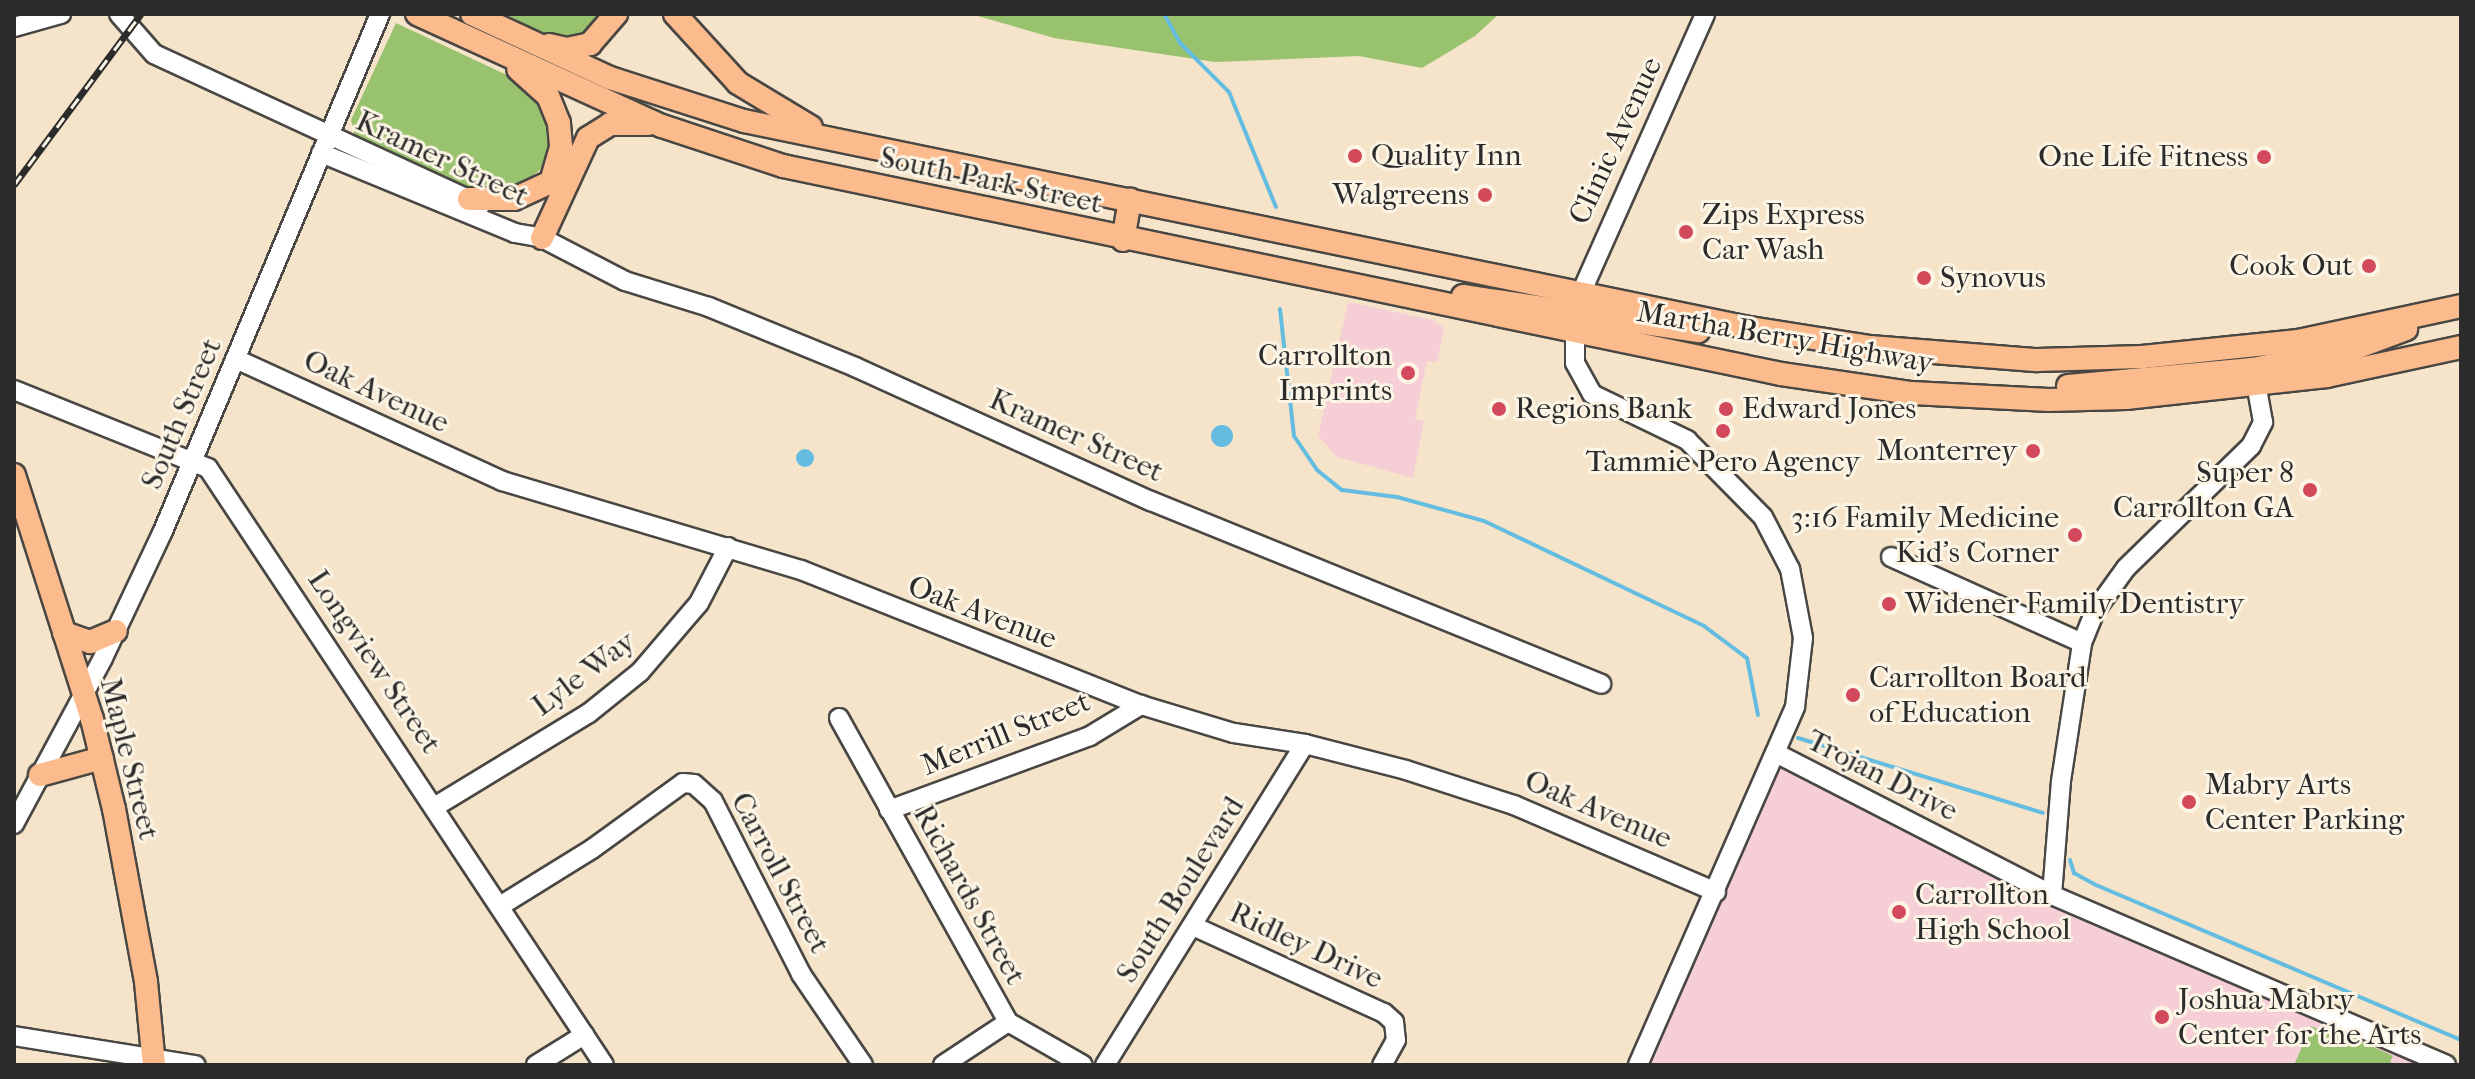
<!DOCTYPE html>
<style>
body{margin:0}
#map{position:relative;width:2475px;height:1079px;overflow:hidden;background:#f6e4ca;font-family:"IM FELL French Canon",serif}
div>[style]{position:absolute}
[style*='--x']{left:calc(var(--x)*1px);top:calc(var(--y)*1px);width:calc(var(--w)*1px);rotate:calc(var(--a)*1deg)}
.built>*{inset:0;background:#f6cfd6}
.green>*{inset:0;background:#99c26e}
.water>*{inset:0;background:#64bde1}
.round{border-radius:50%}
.stream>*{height:4px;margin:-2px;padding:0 2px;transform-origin:2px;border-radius:2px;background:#64bde1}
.roads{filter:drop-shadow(2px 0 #494743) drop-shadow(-2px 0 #494743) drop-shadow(0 2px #494743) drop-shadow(0 -2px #494743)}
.minor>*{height:18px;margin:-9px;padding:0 9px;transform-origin:9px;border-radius:9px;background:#fff}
.major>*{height:22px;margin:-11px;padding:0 11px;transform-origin:11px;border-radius:11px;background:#fbbb8d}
.rail>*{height:7px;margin-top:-3.5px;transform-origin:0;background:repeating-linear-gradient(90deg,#fcf5e5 0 12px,#2b2b2b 0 24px);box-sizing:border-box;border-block:2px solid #2b2b2b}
.dots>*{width:22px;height:22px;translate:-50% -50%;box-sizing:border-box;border:4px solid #fcf5e5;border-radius:50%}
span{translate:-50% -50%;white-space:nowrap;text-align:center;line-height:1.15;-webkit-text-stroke:6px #fcf5e5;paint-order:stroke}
.street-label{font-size:30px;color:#2b2b2b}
.poi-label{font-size:30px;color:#2b2b2b}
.left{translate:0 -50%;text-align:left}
.right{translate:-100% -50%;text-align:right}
.frame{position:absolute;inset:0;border:16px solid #2b2b2b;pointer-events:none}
</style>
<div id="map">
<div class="built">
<i style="clip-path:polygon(1348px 302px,1433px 320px,1444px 328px,1437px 362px,1427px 361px,1415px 419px,1424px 421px,1413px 478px,1337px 457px,1318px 436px)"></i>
<i style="clip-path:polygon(1776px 753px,2430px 1065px,1638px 1065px)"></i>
</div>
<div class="green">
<i style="clip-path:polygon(505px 14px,605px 14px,587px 32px,571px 38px,538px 31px)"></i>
<i style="clip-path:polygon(971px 14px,1499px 14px,1475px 36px,1422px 68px,1359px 56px,1215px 62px,1054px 38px)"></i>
<i style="clip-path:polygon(396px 23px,524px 83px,543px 99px,555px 127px,545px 166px,522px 184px,478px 194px,357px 144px,351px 120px)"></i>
<i style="clip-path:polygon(2311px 1026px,2329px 1033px,2332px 1028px,2393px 1056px,2390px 1062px,2396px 1065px,2294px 1065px)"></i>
</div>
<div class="water">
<i class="round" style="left:1211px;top:425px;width:22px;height:22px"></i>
<i class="round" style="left:796px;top:449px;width:18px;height:18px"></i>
</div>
<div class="stream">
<i style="--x:1164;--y:14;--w:33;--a:61"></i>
<i style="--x:1180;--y:43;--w:69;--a:45"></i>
<i style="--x:1229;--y:92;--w:124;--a:67.8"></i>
<i style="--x:1280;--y:309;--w:128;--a:83.7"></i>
<i style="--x:1294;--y:436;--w:41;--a:55.9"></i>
<i style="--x:1317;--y:470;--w:32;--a:39"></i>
<i style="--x:1342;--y:490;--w:55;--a:7.3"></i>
<i style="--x:1397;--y:497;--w:90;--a:15.4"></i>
<i style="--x:1484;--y:521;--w:244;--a:25.5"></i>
<i style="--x:1704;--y:626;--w:54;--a:36.7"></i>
<i style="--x:1747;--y:658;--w:58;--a:79.1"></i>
<i style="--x:1798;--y:738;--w:256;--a:17"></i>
<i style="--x:2070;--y:860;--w:14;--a:73"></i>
<i style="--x:2074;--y:873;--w:25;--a:29"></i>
<i style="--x:2096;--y:885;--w:397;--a:23"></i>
</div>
<div class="roads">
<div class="minor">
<i style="--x:119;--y:14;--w:53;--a:48.8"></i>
<i style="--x:154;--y:54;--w:360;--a:24.8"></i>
<i style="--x:14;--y:27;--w:49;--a:-15.5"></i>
<i style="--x:321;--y:153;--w:210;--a:22.4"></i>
<i style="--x:515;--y:233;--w:27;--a:10"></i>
<i style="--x:542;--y:238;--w:93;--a:27.4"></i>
<i style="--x:625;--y:281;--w:88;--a:17.2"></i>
<i style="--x:709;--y:307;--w:158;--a:22.3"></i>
<i style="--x:855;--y:367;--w:325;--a:24.4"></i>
<i style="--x:1151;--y:501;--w:486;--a:22.1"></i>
<i style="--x:1581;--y:293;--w:305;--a:-66"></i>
<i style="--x:1575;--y:332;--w:31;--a:90"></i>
<i style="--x:1575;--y:363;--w:35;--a:61"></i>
<i style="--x:1592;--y:394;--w:106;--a:25.8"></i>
<i style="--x:1687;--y:440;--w:108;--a:45.4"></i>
<i style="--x:1763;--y:517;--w:59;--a:62.6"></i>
<i style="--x:1790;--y:569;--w:70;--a:79.3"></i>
<i style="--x:1803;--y:638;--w:69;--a:96.6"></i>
<i style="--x:1795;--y:707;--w:391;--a:113.7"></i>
<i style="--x:236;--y:359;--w:293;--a:24.6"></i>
<i style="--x:502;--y:481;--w:312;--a:16.6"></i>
<i style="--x:801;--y:570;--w:366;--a:21.7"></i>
<i style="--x:1141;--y:705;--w:97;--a:16.8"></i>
<i style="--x:1234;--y:733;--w:72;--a:8.8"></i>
<i style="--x:1305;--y:744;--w:104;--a:14.4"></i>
<i style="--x:1406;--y:770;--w:114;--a:18"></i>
<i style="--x:1514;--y:805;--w:220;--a:23.3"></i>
<i style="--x:14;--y:390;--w:209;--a:21.9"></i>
<i style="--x:208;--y:468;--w:716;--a:56.44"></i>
<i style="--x:1891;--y:557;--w:209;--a:24.2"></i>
<i style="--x:839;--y:718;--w:348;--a:60.9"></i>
<i style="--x:1008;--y:1022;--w:86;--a:29.8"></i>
<i style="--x:1776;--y:753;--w:310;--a:27.2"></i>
<i style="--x:2052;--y:895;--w:429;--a:23.3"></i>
<i style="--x:436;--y:806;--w:179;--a:-31.3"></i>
<i style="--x:589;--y:713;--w:65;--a:-38.8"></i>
<i style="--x:640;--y:672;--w:91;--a:-49.5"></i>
<i style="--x:699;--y:603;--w:63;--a:-62.6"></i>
<i style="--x:889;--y:810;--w:214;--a:-20.2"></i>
<i style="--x:1090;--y:736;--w:60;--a:-31.3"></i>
<i style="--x:14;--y:824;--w:188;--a:-61.8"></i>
<i style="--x:103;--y:658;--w:140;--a:-64.7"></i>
<i style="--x:163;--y:531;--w:561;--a:-67.23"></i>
<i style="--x:2052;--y:895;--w:114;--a:-85.5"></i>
<i style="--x:2061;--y:781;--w:140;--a:-81.3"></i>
<i style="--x:2082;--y:643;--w:35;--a:-68"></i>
<i style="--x:2095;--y:611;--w:53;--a:-54.2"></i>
<i style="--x:2126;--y:568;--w:175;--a:-44.3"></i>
<i style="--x:2251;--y:446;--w:27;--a:-63"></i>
<i style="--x:2263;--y:422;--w:51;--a:-100.2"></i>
<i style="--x:500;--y:906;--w:108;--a:-31.8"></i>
<i style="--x:592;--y:849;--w:112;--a:-36"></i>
<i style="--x:683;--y:783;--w:11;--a:5"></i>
<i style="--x:694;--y:784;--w:25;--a:42"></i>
<i style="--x:713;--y:801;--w:194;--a:63"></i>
<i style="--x:801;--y:974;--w:110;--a:55.7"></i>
<i style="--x:1193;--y:926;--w:210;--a:24.5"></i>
<i style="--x:1384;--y:1013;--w:13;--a:42"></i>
<i style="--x:1394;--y:1022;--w:18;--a:84"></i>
<i style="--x:1396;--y:1040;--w:29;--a:119"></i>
<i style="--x:14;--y:1036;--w:184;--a:9.1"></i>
<i style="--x:536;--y:1065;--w:57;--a:-32"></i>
<i style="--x:943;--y:1065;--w:78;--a:-33.5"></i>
<i style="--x:1105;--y:1065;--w:378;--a:-58.1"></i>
</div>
<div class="major">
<i style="--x:417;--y:14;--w:269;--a:24.6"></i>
<i style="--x:662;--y:126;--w:127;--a:18.3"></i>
<i style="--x:783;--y:166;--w:1019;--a:11.77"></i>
<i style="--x:1781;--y:374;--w:132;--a:8.3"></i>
<i style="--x:1912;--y:393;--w:137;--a:2.9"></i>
<i style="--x:2049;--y:400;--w:77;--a:-1.5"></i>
<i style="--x:2126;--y:398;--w:202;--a:-6.2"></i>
<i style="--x:2327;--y:376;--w:137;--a:-12.2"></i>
<i style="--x:472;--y:14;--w:152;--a:24.9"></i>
<i style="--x:610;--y:78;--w:141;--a:17.8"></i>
<i style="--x:744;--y:121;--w:1021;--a:11.64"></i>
<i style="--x:1744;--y:327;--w:128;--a:9"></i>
<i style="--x:1870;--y:347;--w:168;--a:4.5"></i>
<i style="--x:2037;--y:360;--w:105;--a:-1.6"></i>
<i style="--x:2142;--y:357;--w:157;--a:-5.9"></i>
<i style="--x:2298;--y:341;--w:167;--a:-12.1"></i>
<i style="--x:675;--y:14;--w:93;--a:47.6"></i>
<i style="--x:738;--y:83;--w:85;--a:31.1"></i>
<i style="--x:549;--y:45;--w:18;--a:13"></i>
<i style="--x:567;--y:49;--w:24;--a:-12"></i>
<i style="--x:590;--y:44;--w:40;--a:-49"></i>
<i style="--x:469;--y:199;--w:45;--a:0"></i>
<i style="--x:514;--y:199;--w:41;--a:-24.7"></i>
<i style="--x:551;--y:182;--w:37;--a:-74"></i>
<i style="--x:561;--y:146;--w:23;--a:-95"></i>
<i style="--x:559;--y:123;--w:29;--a:-112"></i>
<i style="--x:548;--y:96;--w:40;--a:-138"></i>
<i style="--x:542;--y:238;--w:110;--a:-65.3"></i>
<i style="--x:588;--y:138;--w:26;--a:-32"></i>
<i style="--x:610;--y:124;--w:38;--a:0"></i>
<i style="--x:1123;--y:240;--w:41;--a:-80.1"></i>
<i style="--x:1463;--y:296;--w:238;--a:8.5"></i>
<i style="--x:2068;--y:386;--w:186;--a:-5.3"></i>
<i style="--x:2253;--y:369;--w:102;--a:-11.3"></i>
<i style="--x:2353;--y:349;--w:57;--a:-20.7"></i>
<i style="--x:14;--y:475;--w:256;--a:72.3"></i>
<i style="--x:92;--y:719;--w:93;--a:76.3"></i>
<i style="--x:114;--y:809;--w:176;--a:79.5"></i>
<i style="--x:146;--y:982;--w:83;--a:84.5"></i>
<i style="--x:64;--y:633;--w:28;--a:19"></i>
<i style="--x:90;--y:642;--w:28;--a:-23"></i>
<i style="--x:40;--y:775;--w:64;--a:-15.3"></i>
</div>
</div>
<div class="rail">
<i style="--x:14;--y:185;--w:213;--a:-53.4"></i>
</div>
<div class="dots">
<i style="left:1355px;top:156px;background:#d1495b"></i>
<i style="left:2264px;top:157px;background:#d1495b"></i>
<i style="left:1485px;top:195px;background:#d1495b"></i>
<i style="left:1686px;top:232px;background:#d1495b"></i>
<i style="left:2369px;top:266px;background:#d1495b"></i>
<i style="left:1924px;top:278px;background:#d1495b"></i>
<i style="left:1408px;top:373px;background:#d1495b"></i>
<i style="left:1499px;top:409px;background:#d1495b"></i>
<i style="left:1726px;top:409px;background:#d1495b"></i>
<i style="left:1723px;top:431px;background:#d1495b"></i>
<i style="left:2033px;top:451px;background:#d1495b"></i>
<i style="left:2310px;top:490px;background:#d1495b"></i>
<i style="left:2075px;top:535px;background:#d1495b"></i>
<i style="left:1889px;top:604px;background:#d1495b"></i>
<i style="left:1853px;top:695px;background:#d1495b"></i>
<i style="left:2189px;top:802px;background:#d1495b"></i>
<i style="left:1899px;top:912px;background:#d1495b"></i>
<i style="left:2162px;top:1017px;background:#d1495b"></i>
</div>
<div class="street-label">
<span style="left:1616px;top:141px;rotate:-65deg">Clinic Avenue</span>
<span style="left:442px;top:159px;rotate:25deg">Kramer Street</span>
<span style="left:991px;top:181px;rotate:12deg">South Park Street</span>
<span style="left:1785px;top:338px;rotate:10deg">Martha Berry Highway</span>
<span style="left:376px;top:392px;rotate:25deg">Oak Avenue</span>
<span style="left:182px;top:414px;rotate:-67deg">South Street</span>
<span style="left:1076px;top:436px;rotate:24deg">Kramer Street</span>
<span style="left:982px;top:613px;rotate:21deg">Oak Avenue</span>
<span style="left:374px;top:662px;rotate:56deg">Longview Street</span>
<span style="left:584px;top:674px;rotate:-37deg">Lyle Way</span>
<span style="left:1006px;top:734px;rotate:-22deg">Merrill Street</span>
<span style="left:129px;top:759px;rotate:76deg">Maple Street</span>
<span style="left:1882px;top:776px;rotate:27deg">Trojan Drive</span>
<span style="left:1598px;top:810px;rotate:23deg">Oak Avenue</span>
<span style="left:780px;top:873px;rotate:62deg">Carroll Street</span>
<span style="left:1181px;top:890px;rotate:-58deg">South Boulevard</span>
<span style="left:969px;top:895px;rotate:61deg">Richards Street</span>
<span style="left:1306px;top:946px;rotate:25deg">Ridley Drive</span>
</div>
<div class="poi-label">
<span class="left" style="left:1371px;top:156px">Quality Inn</span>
<span class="right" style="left:2248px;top:157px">One Life Fitness</span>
<span class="right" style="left:1469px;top:195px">Walgreens</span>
<span class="left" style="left:1702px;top:232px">Zips Express<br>Car Wash</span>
<span class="right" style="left:2353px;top:266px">Cook Out</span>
<span class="left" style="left:1940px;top:278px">Synovus</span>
<span class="right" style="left:1392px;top:373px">Carrollton<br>Imprints</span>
<span class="left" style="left:1515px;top:409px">Regions Bank</span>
<span class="left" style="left:1742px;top:409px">Edward Jones</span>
<span class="right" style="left:2017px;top:451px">Monterrey</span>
<span style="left:1723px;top:462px">Tammie Pero Agency</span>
<span class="right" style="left:2294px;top:490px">Super 8<br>Carrollton GA</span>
<span class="right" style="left:2059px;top:535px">3:16 Family Medicine<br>Kid's Corner</span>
<span class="left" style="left:1905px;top:604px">Widener Family Dentistry</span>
<span class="left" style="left:1869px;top:695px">Carrollton Board<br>of Education</span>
<span class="left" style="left:2205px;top:802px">Mabry Arts<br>Center Parking</span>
<span class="left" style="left:1915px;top:912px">Carrollton<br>High School</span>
<span class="left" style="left:2178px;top:1017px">Joshua Mabry<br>Center for the Arts</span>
</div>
<div class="frame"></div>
</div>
